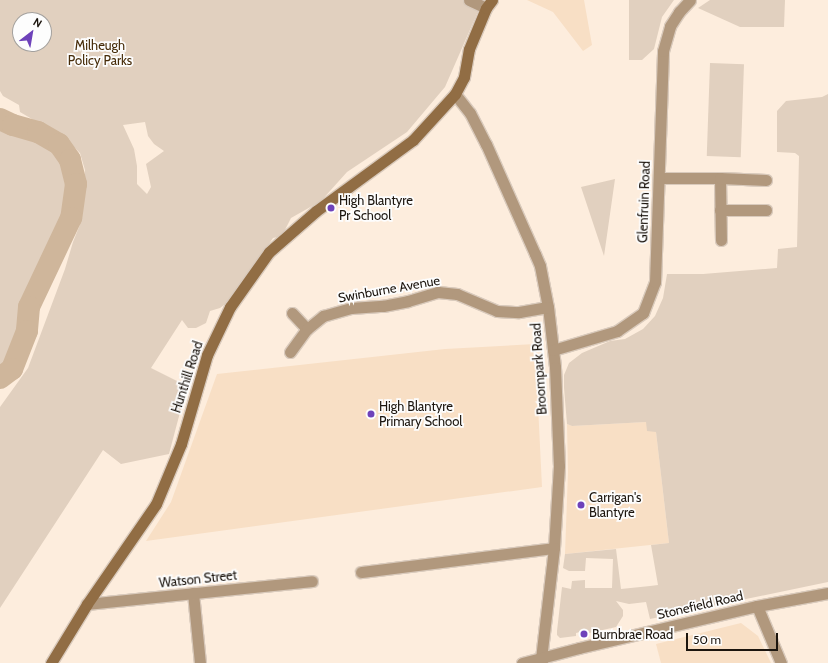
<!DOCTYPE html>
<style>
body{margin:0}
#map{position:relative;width:828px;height:663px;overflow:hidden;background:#fdeddd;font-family:Cabin,sans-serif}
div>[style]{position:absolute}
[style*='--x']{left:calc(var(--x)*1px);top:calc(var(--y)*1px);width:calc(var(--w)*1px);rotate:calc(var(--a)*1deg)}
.built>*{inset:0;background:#f8dfc5}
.green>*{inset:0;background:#e1d0bf;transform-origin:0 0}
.river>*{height:22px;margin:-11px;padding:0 11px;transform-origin:11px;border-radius:11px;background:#cfb69b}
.roads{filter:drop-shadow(1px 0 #d9cabc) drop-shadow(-1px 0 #d9cabc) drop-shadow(0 1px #d9cabc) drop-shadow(0 -1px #d9cabc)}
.minor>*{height:11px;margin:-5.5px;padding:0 5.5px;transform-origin:5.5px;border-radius:5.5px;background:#b1987d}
.tertiary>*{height:11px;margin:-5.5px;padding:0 5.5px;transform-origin:5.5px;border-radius:5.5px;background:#b1987d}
.secondary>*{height:11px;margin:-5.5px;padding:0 5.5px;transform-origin:5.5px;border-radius:5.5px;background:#916d44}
.dots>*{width:11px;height:11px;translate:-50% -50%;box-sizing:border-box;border:2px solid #fdfdfd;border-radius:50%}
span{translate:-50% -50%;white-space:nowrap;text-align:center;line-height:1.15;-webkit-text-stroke:3.5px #fdfdfd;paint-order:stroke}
.park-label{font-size:13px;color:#472c09}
.poi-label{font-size:13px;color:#1c150e}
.left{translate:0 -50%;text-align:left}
.street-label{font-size:13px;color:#1c150e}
.north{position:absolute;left:12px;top:12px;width:40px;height:40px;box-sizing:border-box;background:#fdfdfd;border:1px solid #a3a09d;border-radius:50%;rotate:31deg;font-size:11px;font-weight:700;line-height:16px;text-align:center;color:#1c150e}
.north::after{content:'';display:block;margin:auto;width:14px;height:18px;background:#6e42ba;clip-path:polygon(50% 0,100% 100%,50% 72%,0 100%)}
.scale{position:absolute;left:686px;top:633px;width:92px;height:18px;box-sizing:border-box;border:2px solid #1c150e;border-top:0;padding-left:5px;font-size:12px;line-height:14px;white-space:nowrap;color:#1c150e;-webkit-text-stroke:3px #fdfdfd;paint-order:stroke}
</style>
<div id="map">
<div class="built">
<i style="clip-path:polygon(527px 0,584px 0,592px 45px,583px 51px,553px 12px)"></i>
<i style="clip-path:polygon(535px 344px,542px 487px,146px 541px,171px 502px,217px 374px,445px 349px)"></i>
<i style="clip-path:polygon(646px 422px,656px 432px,669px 543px,565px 554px,568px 472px,567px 424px,572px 426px)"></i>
<i style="clip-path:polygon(741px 623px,758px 636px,771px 663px,661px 663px,656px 644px)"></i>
</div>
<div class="green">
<i style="clip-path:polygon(evenodd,0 0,483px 0,445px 87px,407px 132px,347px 172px,321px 201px,291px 218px,282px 236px,273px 238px,232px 299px,220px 308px,210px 311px,206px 323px,196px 328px,188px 328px,182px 320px,151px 368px,187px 386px,169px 454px,121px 464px,103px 450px,0 608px,0 407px,28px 368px,65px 269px,73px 242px,81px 222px,85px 170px,80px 153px,66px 139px,20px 112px,19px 105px,3px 96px,0 91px,0 0,20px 20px,44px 20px,44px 44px,20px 44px,20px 20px,0 0,145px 122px,148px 136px,154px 144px,164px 151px,146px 164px,151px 187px,147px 194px,137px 184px,137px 166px,134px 149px,123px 125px,145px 122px)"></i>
<i style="clip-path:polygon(629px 0,674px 0,662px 17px,654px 49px,642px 60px,629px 60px)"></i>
<i style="clip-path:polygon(710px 0,785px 0,784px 27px,740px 27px,698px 8px)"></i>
<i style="left:710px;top:63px;width:34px;height:93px;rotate:2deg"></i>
<i style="clip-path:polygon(828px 94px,828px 582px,650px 619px,646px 602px,629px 604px,616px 601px,623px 610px,623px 616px,616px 627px,585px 634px,584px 631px,576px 633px,576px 636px,560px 638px,557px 635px,557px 631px,562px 587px,571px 589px,572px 581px,585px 580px,585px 588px,612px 588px,613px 559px,586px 558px,585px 571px,569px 571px,563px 568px,565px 554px,616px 549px,621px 589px,650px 586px,658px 585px,651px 545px,669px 543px,656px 432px,647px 431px,646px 422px,572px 426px,567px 424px,564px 388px,564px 375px,569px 363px,582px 353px,610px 341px,625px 339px,643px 329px,655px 316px,663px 298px,667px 274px,703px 274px,777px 268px,778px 249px,797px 247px,799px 156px,795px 153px,777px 152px,777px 111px,786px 101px,822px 97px)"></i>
<i style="clip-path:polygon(0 119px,13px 125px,38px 132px,59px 144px,70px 160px,76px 184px,71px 218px,29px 307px,27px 331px,12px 369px,0 378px)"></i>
<i style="clip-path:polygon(615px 179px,604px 256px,581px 187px)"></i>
</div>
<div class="river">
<i style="--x:0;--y:119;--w:14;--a:25"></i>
<i style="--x:13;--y:125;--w:26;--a:16"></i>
<i style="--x:38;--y:132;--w:24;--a:30"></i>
<i style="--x:59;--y:144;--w:19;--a:55"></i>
<i style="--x:70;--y:160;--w:25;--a:76"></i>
<i style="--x:76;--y:184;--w:34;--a:98"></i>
<i style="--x:71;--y:218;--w:98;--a:115.3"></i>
<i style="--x:29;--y:307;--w:24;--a:95"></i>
<i style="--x:27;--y:331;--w:41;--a:111.5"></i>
<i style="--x:12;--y:369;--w:15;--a:143"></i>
</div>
<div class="roads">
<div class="minor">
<i style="--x:469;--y:0;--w:19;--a:25"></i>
<i style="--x:455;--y:94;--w:24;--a:52"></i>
<i style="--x:470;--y:113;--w:35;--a:63"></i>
<i style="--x:486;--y:144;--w:120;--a:66"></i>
<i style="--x:535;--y:254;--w:13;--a:67"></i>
<i style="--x:540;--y:266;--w:42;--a:79"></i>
<i style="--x:548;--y:307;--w:60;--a:83.3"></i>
<i style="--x:555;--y:367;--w:99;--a:87.7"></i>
<i style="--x:559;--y:466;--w:82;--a:93.5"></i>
<i style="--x:554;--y:548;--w:111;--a:96.7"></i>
<i style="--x:541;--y:658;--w:5;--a:79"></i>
<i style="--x:659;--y:178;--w:61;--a:0"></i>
<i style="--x:720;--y:178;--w:62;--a:89.1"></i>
<i style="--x:720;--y:178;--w:46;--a:2.5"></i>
<i style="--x:720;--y:210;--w:46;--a:0"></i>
<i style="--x:292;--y:313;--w:22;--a:47"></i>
<i style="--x:553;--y:350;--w:67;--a:-16.5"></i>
<i style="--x:617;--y:331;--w:32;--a:-35"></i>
<i style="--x:643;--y:313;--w:33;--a:-69"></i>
<i style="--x:655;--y:282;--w:231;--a:-88"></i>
<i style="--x:663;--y:51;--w:26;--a:-74"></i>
<i style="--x:670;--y:26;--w:17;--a:-57"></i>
<i style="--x:679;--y:12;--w:16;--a:-47"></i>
<i style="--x:290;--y:352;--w:29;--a:-54"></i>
<i style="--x:307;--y:329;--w:21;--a:-39"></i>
<i style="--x:323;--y:316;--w:29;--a:-16"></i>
<i style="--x:351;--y:308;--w:32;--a:-4"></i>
<i style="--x:383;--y:306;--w:25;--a:-11"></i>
<i style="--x:408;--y:301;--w:31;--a:-17"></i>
<i style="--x:438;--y:292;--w:19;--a:6"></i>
<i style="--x:457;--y:294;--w:43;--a:23"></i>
<i style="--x:497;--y:311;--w:22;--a:3"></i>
<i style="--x:519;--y:312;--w:29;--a:-10"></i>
<i style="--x:361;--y:572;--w:194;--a:-7.1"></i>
<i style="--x:193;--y:593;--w:70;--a:84.3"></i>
<i style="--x:87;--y:604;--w:226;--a:-5.8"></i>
<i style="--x:757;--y:606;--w:62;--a:67.2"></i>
</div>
<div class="tertiary">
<i style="--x:522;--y:663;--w:59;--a:-14.7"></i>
<i style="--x:579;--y:648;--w:183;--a:-13.3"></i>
<i style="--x:757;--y:606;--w:72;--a:-10.4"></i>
</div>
<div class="secondary">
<i style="--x:51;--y:663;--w:69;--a:-58.6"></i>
<i style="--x:87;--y:604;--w:121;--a:-55.4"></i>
<i style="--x:156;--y:504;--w:65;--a:-67.4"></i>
<i style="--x:181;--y:444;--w:93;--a:-73.7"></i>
<i style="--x:207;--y:355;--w:53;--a:-64.4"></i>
<i style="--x:230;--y:307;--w:67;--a:-54.7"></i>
<i style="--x:269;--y:252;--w:62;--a:-41.1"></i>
<i style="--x:316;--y:211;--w:120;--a:-36.2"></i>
<i style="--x:413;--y:140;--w:62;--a:-47.6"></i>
<i style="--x:455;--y:94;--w:19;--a:-62"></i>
<i style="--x:464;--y:77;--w:28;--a:-80"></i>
<i style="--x:469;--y:49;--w:44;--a:-67.5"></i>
<i style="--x:486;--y:8;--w:10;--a:-53"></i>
</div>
</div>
<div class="dots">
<i style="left:331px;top:208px;background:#6e42ba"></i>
<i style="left:371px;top:414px;background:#6e42ba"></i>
<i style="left:581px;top:505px;background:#6e42ba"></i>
<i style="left:584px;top:634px;background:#6e42ba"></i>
</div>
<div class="park-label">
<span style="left:100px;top:53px">Milheugh<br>Policy Parks</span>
</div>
<div class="poi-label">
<span class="left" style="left:339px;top:208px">High Blantyre<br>Pr School</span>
<span class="left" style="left:379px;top:414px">High Blantyre<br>Primary School</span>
<span class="left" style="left:589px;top:505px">Carrigan's<br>Blantyre</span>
<span class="left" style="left:592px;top:634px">Burnbrae Road</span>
</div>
<div class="street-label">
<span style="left:644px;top:202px;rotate:-88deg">Glenfruin Road</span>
<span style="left:389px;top:289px;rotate:-10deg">Swinburne Avenue</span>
<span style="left:539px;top:369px;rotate:-94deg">Broompark Road</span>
<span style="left:187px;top:377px;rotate:-72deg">Hunthill Road</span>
<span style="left:198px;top:579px;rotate:-6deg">Watson Street</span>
<span style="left:700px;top:605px;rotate:-13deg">Stonefield Road</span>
</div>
<div class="north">N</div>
<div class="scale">50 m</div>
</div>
